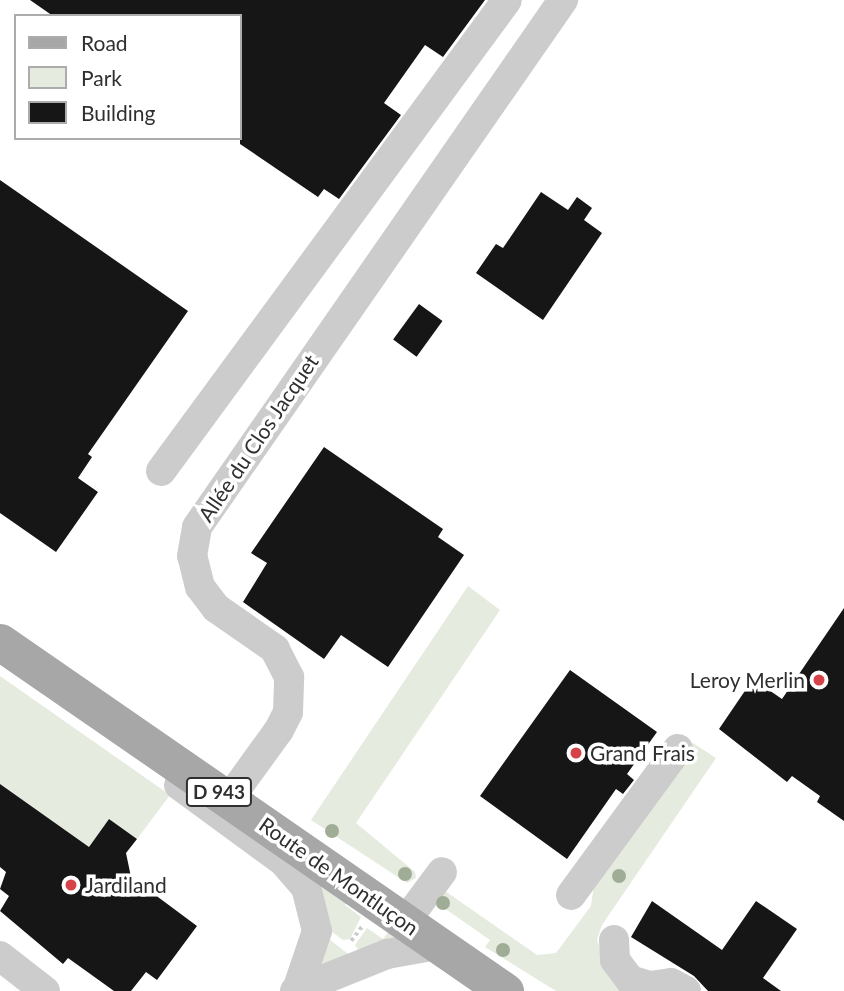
<!DOCTYPE html>
<meta charset="utf-8">
<style>
body{margin:0}
#map{position:relative;width:844px;height:991px;overflow:hidden;background:#fff;font-family:Lato,sans-serif}
div>[style]{position:absolute}
[style*='--x']{left:calc(var(--x)*1px);top:calc(var(--y)*1px);width:calc(var(--w)*1px);rotate:calc(var(--a)*1deg)}
.green>*{inset:0;background:#e5ebdf}
.building>*{inset:0;background:#161616;transform-origin:0 0}
.path>*{height:3.5px;margin-top:-1.75px;transform-origin:0;background:repeating-linear-gradient(90deg,#ccc 0 3.5px,transparent 0 7px)}
.minor>*{height:30px;margin:-15px;padding:0 15px;transform-origin:15px;border-radius:15px;background:#ccc}
.major>*{height:37px;margin:-18.5px;padding:0 18.5px;transform-origin:18.5px;border-radius:18.5px;background:#a7a7a7}
.trees>*{width:14px;height:14px;margin:-7px;border-radius:50%;background:#9fac96}
.dots>*{width:19px;height:19px;translate:-50% -50%;box-sizing:border-box;border:4px solid #fff;border-radius:50%}
span{translate:-50% -50%;white-space:nowrap;text-align:center;line-height:1.15;-webkit-text-stroke:7px #fff;paint-order:stroke}
.shield-label span{padding:2px 5px;background:#fff;border:2px solid;border-radius:5px;-webkit-text-stroke-width:0}
.shield-label{font-size:19px;color:#2f2f2f;font-weight:700}
.street-label{font-size:21px;color:#2f2f2f}
.poi-label{font-size:21px;color:#2f2f2f}
.right{translate:-100% -50%;text-align:right}
.left{translate:0 -50%;text-align:left}
.legend{position:absolute;left:14px;top:14px;width:228px;height:126px;box-sizing:border-box;background:#fff;border:2px solid #acacac;margin:0;padding:9px 12px;list-style:none;font-size:21px;color:#2f2f2f}
.legend li{display:flex;align-items:center;gap:14px;height:35px}
.legend b{width:35px;border:2px solid #acacac}
</style>
<div id="map">
<div class="green">
<i style="clip-path:polygon(468px 586px,500px 610px,356px 823px,415px 872px,416px 878px,407px 883px,311px 820px)"></i>
<i style="clip-path:polygon(0 676px,170px 795px,137px 839px,109px 819px,89px 847px,0 784px)"></i>
<i style="clip-path:polygon(693px 743px,716px 758px,602px 925px,597px 939px,605px 970px,626px 991px,556px 991px,485px 947px,490px 940px,437px 903px,445px 891px,537px 955px,556px 953px,591px 906px,594px 885px)"></i>
<i style="clip-path:polygon(311px 876px,348px 901px,345px 905px,361px 917px,350px 939px,343px 940px,324px 926px)"></i>
<i style="clip-path:polygon(367px 928px,383px 939px,389px 931px,405px 942px,361px 954px,355px 945px)"></i>
<i style="clip-path:polygon(324px 935px,352px 957px,314px 973px)"></i>
</div>
<div class="building">
<i style="clip-path:polygon(30px 0,485px 0,443px 57px,425px 45px,384px 103px,401px 115px,339px 199px,324px 189px,318px 197px,240px 144px,240px 16px,53px 16px)"></i>
<i style="clip-path:polygon(0 180px,188px 311px,88px 454px,92px 457px,78px 478px,98px 492px,56px 552px,0 513px)"></i>
<i style="clip-path:polygon(541px 192px,568px 210px,577px 197px,592px 208px,584px 220px,602px 233px,543px 320px,476px 273px,496px 244px,503px 248px)"></i>
<i style="left:419px;top:304px;width:29px;height:44px;rotate:36deg"></i>
<i style="clip-path:polygon(324px 447px,443px 529px,438px 537px,464px 555px,388px 667px,341px 635px,324px 659px,243px 602px,267px 563px,251px 553px)"></i>
<i style="clip-path:polygon(844px 608px,844px 821px,817px 802px,820px 796px,792px 776px,787px 782px,719px 729px,753px 679px,782px 699px)"></i>
<i style="clip-path:polygon(570px 670px,657px 732px,627px 774px,634px 780px,623px 794px,616px 789px,567px 859px,480px 796px)"></i>
<i style="clip-path:polygon(0 784px,89px 847px,109px 819px,137px 839px,126px 853px,131px 877px,197px 926px,157px 980px,146px 972px,131px 991px,114px 991px,68px 958px,63px 964px,0 911px,9px 896px,0 889px,6px 872px,0 867px)"></i>
<i style="clip-path:polygon(652px 901px,722px 950px,756px 901px,797px 929px,763px 978px,781px 991px,708px 991px,694px 976px,631px 937px)"></i>
</div>
<div class="path">
<i style="--x:351;--y:941;--w:20;--a:-53"></i>
</div>
<div class="minor">
<i style="--x:161;--y:471;--w:584;--a:-53.7"></i>
<i style="--x:179;--y:785;--w:129;--a:36.2"></i>
<i style="--x:283;--y:861;--w:35;--a:49"></i>
<i style="--x:306;--y:887;--w:45;--a:76"></i>
<i style="--x:317;--y:931;--w:62;--a:108.7"></i>
<i style="--x:229;--y:799;--w:85;--a:-54.1"></i>
<i style="--x:279;--y:730;--w:20;--a:-63"></i>
<i style="--x:288;--y:712;--w:35;--a:-88"></i>
<i style="--x:289;--y:677;--w:31;--a:-117"></i>
<i style="--x:275;--y:649;--w:72;--a:-145.2"></i>
<i style="--x:216;--y:608;--w:26;--a:-127"></i>
<i style="--x:200;--y:587;--w:32;--a:-104"></i>
<i style="--x:192;--y:556;--w:29;--a:-80"></i>
<i style="--x:197;--y:527;--w:642;--a:-55.22"></i>
<i style="--x:571;--y:895;--w:181;--a:-53.8"></i>
<i style="--x:405;--y:922;--w:62;--a:-53.5"></i>
<i style="--x:614;--y:940;--w:20;--a:87"></i>
<i style="--x:615;--y:960;--w:25;--a:53"></i>
<i style="--x:630;--y:980;--w:21;--a:17"></i>
<i style="--x:650;--y:986;--w:21;--a:-8"></i>
<i style="--x:671;--y:983;--w:17;--a:28"></i>
<i style="--x:0;--y:956;--w:57;--a:37.9"></i>
<i style="--x:295;--y:991;--w:99;--a:-21.9"></i>
<i style="--x:387;--y:954;--w:51;--a:-10.2"></i>
</div>
<div class="major">
<i style="--x:0;--y:642;--w:614;--a:34.65"></i>
</div>
<div class="trees">
<i style="left:332px;top:831px"></i>
<i style="left:405px;top:874px"></i>
<i style="left:619px;top:876px"></i>
<i style="left:443px;top:903px"></i>
<i style="left:503px;top:950px"></i>
</div>
<div class="dots">
<i style="left:819px;top:680px;background:#d64247"></i>
<i style="left:576px;top:753px;background:#d64247"></i>
<i style="left:71px;top:885px;background:#d64247"></i>
</div>
<div class="shield-label">
<span style="left:219px;top:792px">D 943</span>
</div>
<div class="street-label">
<span style="left:258px;top:438px;rotate:-56deg">Allée du Clos Jacquet</span>
<span style="left:339px;top:876px;rotate:35deg">Route de Montluçon</span>
</div>
<div class="poi-label">
<span class="right" style="left:805px;top:680px">Leroy Merlin</span>
<span class="left" style="left:590px;top:753px">Grand Frais</span>
<span class="left" style="left:85px;top:885px">Jardiland</span>
</div>
<ul class="legend">
<li><b style="height:9px;background:#a7a7a7"></b>Road</li>
<li><b style="height:19px;background:#e5ebdf"></b>Park</li>
<li><b style="height:19px;background:#161616"></b>Building</li>
</ul>
</div>
